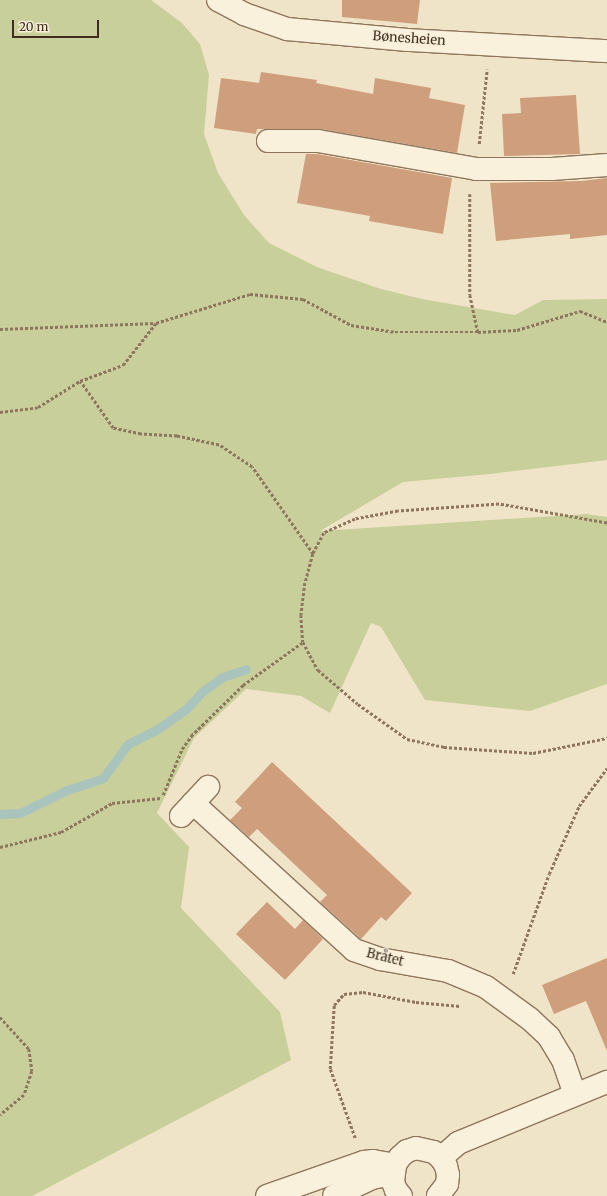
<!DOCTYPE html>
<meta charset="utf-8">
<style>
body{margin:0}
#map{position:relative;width:607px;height:1196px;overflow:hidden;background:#f0e4c8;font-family:Merriweather,serif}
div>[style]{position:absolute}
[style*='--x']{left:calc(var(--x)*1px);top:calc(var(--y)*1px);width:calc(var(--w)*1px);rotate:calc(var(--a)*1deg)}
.green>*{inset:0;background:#c9cf9b}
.stream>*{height:9px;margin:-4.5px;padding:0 4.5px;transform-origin:4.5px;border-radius:4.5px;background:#a9c4bc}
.building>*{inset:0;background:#cf9f7d}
.path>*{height:2.5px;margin-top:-1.25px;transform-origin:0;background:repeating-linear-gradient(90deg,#8d765c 0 3px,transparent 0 5px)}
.roads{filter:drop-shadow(1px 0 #8d765c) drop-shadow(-1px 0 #8d765c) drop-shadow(0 1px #8d765c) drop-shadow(0 -1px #8d765c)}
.minor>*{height:22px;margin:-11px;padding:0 11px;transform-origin:11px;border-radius:11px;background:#faf1dc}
span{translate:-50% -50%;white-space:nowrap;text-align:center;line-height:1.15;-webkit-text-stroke:3px #f7eed8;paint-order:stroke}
.street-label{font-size:13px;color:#3d2e20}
.scale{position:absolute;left:12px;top:20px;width:87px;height:18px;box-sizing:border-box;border:2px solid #3d2e20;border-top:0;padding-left:5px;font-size:12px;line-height:14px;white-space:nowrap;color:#3d2e20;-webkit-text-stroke:3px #f7eed8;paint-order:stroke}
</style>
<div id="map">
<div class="green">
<i style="clip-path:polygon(0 0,151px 0,182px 23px,200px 44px,209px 75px,204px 134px,218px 173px,244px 215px,269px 243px,317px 267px,381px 289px,422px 299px,515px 315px,543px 300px,607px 299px,607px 460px,490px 474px,403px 482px,320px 531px,586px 514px,607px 517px,607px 684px,530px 711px,425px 700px,381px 627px,371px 623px,330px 713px,301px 696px,246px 689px,194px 738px,157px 813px,189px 847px,181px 908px,280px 1012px,291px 1060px,32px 1196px,0 1196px)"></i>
</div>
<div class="stream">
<i style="--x:0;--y:814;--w:20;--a:-3"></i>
<i style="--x:20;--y:813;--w:52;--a:-26.1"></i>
<i style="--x:67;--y:790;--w:38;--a:-18"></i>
<i style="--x:103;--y:778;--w:42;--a:-53.7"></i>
<i style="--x:128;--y:744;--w:31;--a:-27"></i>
<i style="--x:156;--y:730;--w:37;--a:-35"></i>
<i style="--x:186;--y:709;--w:25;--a:-47"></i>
<i style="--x:203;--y:691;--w:24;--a:-36"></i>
<i style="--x:222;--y:677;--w:25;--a:-18"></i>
</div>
<div class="building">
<i style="clip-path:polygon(342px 0,420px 0,417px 24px,342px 17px)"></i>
<i style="clip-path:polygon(261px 72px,317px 80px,316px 83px,373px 94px,375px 78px,431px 88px,429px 98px,465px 105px,457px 153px,320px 129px,257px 129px,256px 134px,214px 128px,221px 78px,259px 83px)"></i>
<i style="clip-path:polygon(576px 95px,580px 154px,504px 156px,502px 114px,521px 113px,520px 98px)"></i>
<i style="clip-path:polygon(306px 154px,317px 154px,452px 178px,443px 234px,369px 221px,370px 216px,297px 203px)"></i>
<i style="clip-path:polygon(607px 178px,607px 235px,570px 239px,570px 234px,496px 241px,490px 183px,581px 181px)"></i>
<i style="clip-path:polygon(272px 762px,412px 893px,386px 921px,381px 917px,361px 939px,320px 902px,327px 895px,257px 829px,249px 837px,230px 820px,242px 808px,235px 802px)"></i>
<i style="clip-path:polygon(267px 902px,295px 929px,303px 920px,323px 939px,285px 980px,236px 934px)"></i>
<i style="clip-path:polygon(607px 958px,607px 1051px,586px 1001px,554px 1014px,542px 985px)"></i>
</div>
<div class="path">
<i style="--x:479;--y:144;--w:75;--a:-83.9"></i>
<i style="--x:470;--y:194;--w:101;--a:90"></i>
<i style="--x:470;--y:295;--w:38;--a:78"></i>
<i style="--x:0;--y:329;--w:155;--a:-2.2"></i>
<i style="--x:0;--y:412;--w:38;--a:-7"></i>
<i style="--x:38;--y:407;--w:49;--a:-31.8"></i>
<i style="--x:607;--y:523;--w:110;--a:-170"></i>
<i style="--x:499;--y:504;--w:101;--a:176"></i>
<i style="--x:398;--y:511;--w:44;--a:169.5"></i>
<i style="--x:355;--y:519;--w:34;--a:156"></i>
<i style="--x:324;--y:533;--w:24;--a:118"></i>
<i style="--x:313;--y:554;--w:30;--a:105"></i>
<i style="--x:305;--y:583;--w:32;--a:97"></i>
<i style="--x:301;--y:615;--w:27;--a:86"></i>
<i style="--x:303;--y:642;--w:32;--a:62"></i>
<i style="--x:318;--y:670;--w:52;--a:40.4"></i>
<i style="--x:358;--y:704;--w:60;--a:35.5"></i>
<i style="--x:407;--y:739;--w:38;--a:12"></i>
<i style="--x:444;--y:747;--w:89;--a:3.9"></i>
<i style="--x:533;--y:753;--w:76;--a:-11.5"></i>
<i style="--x:313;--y:554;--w:106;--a:-125"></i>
<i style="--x:252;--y:467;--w:40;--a:-146"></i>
<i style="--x:219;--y:445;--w:43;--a:-167.9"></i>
<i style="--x:177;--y:436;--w:36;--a:-177"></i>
<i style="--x:141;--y:434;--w:29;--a:-168"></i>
<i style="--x:113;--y:428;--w:57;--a:-125.1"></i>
<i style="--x:80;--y:381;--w:46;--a:-20.4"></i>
<i style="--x:123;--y:365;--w:53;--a:-51.8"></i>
<i style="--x:156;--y:323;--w:98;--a:-17.1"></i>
<i style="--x:250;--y:294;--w:53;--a:5.4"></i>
<i style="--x:303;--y:299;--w:55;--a:28.4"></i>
<i style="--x:351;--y:325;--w:45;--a:9"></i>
<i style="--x:395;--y:332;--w:83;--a:0"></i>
<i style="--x:478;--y:332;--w:39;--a:-3"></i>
<i style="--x:517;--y:330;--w:66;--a:-16.8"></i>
<i style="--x:580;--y:311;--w:29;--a:22"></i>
<i style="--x:163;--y:795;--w:50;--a:-67.6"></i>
<i style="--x:182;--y:749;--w:16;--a:-55"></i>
<i style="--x:191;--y:736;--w:73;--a:-44.4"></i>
<i style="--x:243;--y:685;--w:74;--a:-35.6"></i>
<i style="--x:0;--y:847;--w:63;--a:-13.8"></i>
<i style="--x:61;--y:832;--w:59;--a:-29.6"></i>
<i style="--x:112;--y:803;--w:49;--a:-5.8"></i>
<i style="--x:513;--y:974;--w:106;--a:-70.2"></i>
<i style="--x:549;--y:874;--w:74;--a:-66.2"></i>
<i style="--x:579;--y:806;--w:47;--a:-53.6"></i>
<i style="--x:0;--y:1017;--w:43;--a:47.8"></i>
<i style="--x:29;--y:1049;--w:22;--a:82"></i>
<i style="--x:32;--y:1071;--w:25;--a:108"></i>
<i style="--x:24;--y:1095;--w:31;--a:140"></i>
<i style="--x:355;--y:1138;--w:73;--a:-109.9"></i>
<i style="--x:330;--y:1069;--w:64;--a:-86.4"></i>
<i style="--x:334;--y:1005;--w:15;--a:-48"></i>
<i style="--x:344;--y:994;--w:19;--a:-6"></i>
<i style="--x:363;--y:992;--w:54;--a:10.7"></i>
<i style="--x:416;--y:1002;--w:44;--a:5.2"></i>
</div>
<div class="roads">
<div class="minor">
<i style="--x:218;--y:0;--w:30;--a:28"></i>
<i style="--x:244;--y:14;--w:46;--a:19.2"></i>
<i style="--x:287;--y:29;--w:121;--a:5.2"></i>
<i style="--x:408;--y:40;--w:199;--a:3.2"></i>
<i style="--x:268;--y:141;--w:50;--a:0"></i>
<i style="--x:318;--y:141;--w:160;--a:10"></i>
<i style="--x:476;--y:169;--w:76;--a:0"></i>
<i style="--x:552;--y:169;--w:55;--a:-4.2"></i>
<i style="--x:193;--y:803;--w:218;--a:42.4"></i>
<i style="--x:354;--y:950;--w:28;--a:19"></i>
<i style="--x:380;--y:959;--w:69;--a:10"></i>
<i style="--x:448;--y:971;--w:41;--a:22.8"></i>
<i style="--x:486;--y:987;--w:54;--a:36"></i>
<i style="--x:530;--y:1019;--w:26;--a:43"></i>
<i style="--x:549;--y:1037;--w:27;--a:59"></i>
<i style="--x:563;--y:1060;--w:36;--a:71"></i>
<i style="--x:181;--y:816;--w:40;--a:-47"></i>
<i style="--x:441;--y:1158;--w:23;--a:-41"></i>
<i style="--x:458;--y:1143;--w:161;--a:-22.3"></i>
<i style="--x:267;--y:1196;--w:103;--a:-19.3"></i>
<i style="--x:364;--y:1162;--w:9;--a:-6"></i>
<i style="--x:373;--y:1161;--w:22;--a:10"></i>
<i style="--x:334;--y:1196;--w:42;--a:-25.3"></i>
<i style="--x:372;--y:1178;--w:21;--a:-11"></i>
<i style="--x:401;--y:1196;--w:8;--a:-130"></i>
<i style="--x:396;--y:1190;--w:9;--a:-111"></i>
<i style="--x:393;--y:1182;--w:17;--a:-83"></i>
<i style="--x:395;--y:1165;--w:9;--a:-58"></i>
<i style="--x:400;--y:1157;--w:9;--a:-41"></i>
<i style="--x:407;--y:1151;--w:9;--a:-18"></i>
<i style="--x:416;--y:1148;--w:18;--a:13"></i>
<i style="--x:434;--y:1152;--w:9;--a:41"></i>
<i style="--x:441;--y:1158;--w:9;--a:58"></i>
<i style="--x:446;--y:1166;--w:9;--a:77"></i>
<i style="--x:448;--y:1175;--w:9;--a:96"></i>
<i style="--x:447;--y:1184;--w:15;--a:127"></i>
</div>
</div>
<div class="street-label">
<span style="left:409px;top:39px;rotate:4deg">Bønesheien</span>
<span style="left:385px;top:958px;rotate:14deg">Bråtet</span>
</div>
<div class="scale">20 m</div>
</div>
